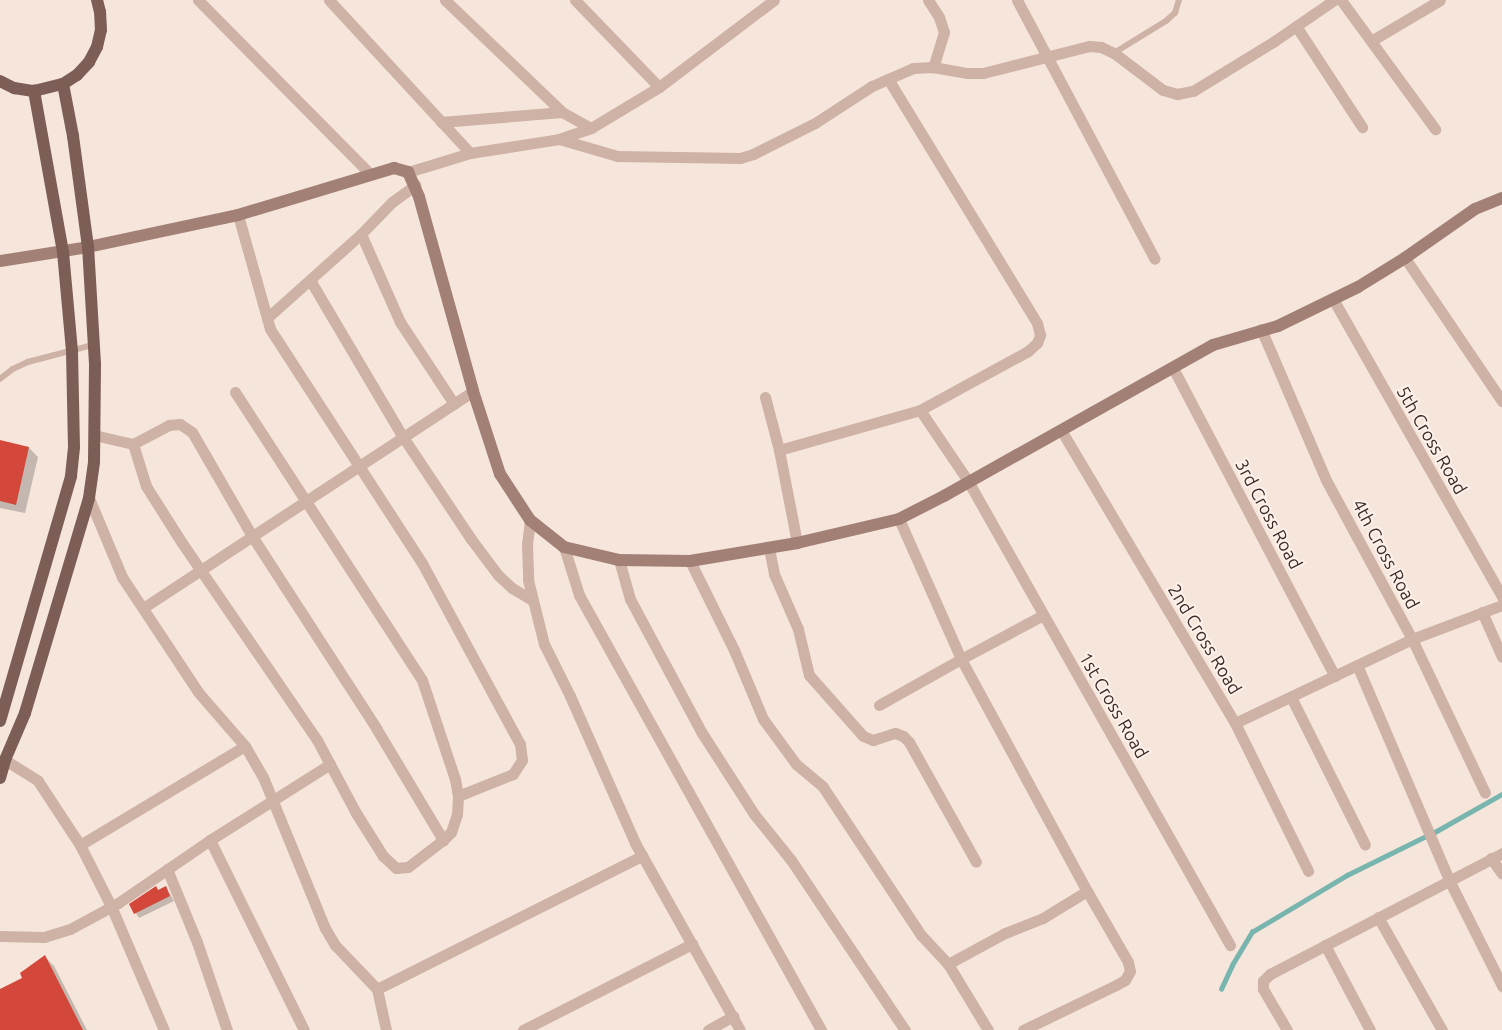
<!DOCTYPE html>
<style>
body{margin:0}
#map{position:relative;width:1502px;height:1030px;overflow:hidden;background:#f5e5db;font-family:Ubuntu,sans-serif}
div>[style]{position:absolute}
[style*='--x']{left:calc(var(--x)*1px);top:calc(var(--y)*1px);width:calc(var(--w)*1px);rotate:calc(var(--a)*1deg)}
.shadow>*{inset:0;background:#0003}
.stream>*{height:4.5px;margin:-2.25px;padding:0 2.25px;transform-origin:2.25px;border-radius:2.25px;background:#77b5ae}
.building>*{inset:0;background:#d3483b}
.lane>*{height:5.5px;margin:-2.75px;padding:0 2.75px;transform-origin:2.75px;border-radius:2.75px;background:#ceb2a5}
.street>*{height:11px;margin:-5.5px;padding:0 5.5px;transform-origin:5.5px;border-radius:5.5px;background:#ceb2a5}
.secondary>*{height:12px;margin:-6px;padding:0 6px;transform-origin:6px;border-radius:6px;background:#a28076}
.primary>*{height:12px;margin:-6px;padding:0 6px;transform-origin:6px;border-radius:6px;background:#7d5e57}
span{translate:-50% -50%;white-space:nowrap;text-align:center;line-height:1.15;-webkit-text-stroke:4px #fcf0e8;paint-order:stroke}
.street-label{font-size:18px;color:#392a27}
</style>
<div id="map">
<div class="shadow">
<i style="clip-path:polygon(0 441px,29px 448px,38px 457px,25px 513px,0 508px)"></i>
<i style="clip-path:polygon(156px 887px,159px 891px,166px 887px,174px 901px,139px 918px,131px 905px)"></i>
<i style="clip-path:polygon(45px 957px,54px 966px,87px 1030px,0 1030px,0 991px,24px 978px)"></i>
</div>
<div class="stream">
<i style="--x:1433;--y:833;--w:79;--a:-29.5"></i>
<i style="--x:1221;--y:989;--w:26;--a:-65"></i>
<i style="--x:1232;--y:965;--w:39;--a:-59"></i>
<i style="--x:1252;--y:932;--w:111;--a:-31"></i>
<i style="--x:1347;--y:875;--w:86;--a:-26.3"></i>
</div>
<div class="building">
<i style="clip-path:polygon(0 440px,29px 447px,16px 505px,0 501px)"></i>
<i style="clip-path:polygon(156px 886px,158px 890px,166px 886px,170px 896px,134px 914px,129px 904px)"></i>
<i style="clip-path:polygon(45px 955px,83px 1030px,0 1030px,0 989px,22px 978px,20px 973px)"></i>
</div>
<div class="lane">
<i style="--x:1114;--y:53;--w:61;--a:-31.6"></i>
<i style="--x:1166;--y:21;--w:12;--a:-42"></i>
<i style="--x:1175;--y:13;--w:14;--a:-73"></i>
<i style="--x:0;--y:379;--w:16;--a:-38"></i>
<i style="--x:13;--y:369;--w:17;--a:-25"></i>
<i style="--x:28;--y:362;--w:67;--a:-14.7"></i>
</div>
<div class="street">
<i style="--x:198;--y:0;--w:245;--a:45.3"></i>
<i style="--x:329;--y:0;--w:208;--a:47.3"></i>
<i style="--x:445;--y:0;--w:162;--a:43.7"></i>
<i style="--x:562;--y:112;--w:33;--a:29"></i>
<i style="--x:575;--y:0;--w:121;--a:46"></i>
<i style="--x:928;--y:0;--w:20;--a:57"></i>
<i style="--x:939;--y:17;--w:16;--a:72"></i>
<i style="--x:944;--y:32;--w:37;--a:107"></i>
<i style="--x:1017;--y:0;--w:293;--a:62"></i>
<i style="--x:1341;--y:0;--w:160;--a:53.9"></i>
<i style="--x:1296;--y:26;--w:121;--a:56.8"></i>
<i style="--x:1371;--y:41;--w:80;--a:-30.7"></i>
<i style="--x:441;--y:122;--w:121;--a:-4.7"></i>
<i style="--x:559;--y:139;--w:60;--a:16.3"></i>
<i style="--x:617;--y:156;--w:123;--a:0.9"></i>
<i style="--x:740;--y:158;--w:14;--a:-17"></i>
<i style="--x:753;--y:154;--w:69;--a:-26.6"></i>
<i style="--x:815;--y:123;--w:68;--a:-33"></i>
<i style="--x:872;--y:86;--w:45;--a:-23.7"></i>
<i style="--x:913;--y:68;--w:20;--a:-3"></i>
<i style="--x:933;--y:67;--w:35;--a:10"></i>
<i style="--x:967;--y:73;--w:16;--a:0"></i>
<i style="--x:983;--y:73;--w:109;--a:-14.3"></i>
<i style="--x:1089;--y:46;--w:12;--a:5"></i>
<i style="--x:1101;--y:47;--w:14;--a:25"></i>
<i style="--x:1114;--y:53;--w:61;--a:37.1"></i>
<i style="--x:1163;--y:90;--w:15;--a:16"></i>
<i style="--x:1177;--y:94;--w:16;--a:-11"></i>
<i style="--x:1193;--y:91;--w:94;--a:-31.5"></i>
<i style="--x:1273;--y:42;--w:74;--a:-34.5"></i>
<i style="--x:408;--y:172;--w:65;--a:-17"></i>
<i style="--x:470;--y:153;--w:90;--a:-8.9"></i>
<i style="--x:559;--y:139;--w:34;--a:-19"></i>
<i style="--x:591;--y:128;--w:79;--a:-31.1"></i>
<i style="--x:659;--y:87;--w:144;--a:-37.1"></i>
<i style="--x:238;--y:215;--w:118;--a:74.3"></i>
<i style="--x:270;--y:329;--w:279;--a:57"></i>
<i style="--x:422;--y:563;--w:206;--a:61.6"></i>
<i style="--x:520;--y:744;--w:16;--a:83"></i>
<i style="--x:522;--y:760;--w:17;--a:123"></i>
<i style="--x:513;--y:774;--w:59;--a:158.2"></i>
<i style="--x:361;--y:234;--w:96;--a:66.1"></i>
<i style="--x:400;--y:322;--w:98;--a:56.6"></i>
<i style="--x:1405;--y:258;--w:173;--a:55.9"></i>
<i style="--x:310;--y:280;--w:182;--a:59.4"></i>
<i style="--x:403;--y:437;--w:123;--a:56.3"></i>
<i style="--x:471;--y:539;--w:45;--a:53.1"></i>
<i style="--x:498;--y:575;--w:19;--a:43"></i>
<i style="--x:512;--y:588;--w:23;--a:31"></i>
<i style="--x:1333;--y:299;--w:343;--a:60.4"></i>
<i style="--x:267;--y:318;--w:126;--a:-41.8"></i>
<i style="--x:361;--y:234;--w:45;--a:-45.9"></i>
<i style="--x:392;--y:202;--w:29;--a:-36"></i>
<i style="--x:1261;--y:329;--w:164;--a:66.7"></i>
<i style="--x:1326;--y:480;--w:181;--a:61.6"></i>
<i style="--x:1412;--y:639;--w:170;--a:64.6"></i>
<i style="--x:1173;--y:368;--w:348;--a:62.3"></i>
<i style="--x:235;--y:392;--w:343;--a:57"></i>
<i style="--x:422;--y:680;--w:104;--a:71.6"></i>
<i style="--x:455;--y:779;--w:17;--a:80"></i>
<i style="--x:458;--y:796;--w:18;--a:93"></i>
<i style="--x:457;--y:814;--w:19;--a:108"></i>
<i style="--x:451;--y:832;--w:11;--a:135"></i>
<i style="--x:765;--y:397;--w:55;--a:75.2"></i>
<i style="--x:779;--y:450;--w:95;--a:79"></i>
<i style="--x:920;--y:410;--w:86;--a:55.9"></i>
<i style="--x:968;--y:481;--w:533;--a:60.55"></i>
<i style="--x:1061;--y:430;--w:341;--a:59.3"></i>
<i style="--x:1235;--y:723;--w:165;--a:63.7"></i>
<i style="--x:94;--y:435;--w:40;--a:13"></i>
<i style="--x:133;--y:444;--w:41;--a:-27.8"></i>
<i style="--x:169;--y:425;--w:11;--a:-5"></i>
<i style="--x:180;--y:424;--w:14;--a:34"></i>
<i style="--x:192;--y:432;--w:120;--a:60"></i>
<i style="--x:252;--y:536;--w:229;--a:57.1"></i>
<i style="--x:376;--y:728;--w:131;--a:59.1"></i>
<i style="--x:443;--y:840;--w:44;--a:142.4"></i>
<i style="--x:408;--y:867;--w:12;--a:175"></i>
<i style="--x:396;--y:868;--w:18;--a:-137"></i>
<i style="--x:383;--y:856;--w:51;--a:-122.1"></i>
<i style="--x:356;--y:813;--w:83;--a:-118.1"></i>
<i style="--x:317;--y:740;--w:239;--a:-124.4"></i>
<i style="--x:182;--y:543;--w:67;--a:-122.3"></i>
<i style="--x:146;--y:486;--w:44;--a:-107.2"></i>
<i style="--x:779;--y:450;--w:147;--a:-15.8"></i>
<i style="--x:920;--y:410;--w:123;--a:-28.6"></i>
<i style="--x:1028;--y:351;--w:12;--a:-42"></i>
<i style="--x:1037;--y:343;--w:9;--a:-69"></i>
<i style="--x:1040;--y:335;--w:12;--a:-104"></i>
<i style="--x:1037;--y:323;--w:286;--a:-121.4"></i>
<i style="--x:89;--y:498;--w:86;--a:67.3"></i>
<i style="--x:122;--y:577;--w:138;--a:56.5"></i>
<i style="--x:198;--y:692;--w:72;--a:49"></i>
<i style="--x:245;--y:746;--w:36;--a:60"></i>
<i style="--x:263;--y:777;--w:163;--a:67.7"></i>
<i style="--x:325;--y:928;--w:20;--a:60"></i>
<i style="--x:335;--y:945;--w:61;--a:46.3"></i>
<i style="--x:377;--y:989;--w:42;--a:77.6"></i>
<i style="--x:899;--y:519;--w:153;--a:66.1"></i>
<i style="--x:961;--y:659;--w:93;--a:-28.2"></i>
<i style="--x:530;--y:520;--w:24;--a:97"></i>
<i style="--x:527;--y:544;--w:36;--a:88"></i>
<i style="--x:528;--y:580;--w:66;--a:76"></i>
<i style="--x:544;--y:644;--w:58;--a:63.4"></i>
<i style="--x:570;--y:696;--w:161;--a:66.1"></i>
<i style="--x:635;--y:843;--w:214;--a:60.7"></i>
<i style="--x:564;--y:547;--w:50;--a:72.6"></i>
<i style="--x:579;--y:595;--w:498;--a:60.9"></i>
<i style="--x:769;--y:548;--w:26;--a:79"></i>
<i style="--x:774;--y:574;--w:60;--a:66.4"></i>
<i style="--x:798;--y:629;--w:47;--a:76.6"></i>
<i style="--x:809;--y:675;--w:81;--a:48.5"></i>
<i style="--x:863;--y:736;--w:11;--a:22"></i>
<i style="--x:873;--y:740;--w:23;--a:-18"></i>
<i style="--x:895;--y:733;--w:9;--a:21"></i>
<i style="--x:903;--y:736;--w:8;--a:45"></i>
<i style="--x:909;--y:742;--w:137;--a:60.8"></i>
<i style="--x:619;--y:560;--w:41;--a:74.2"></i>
<i style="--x:630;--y:599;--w:152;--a:61.8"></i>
<i style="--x:702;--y:733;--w:96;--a:57.3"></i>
<i style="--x:754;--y:814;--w:59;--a:51.2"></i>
<i style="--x:791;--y:860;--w:205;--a:56.2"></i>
<i style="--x:690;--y:561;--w:99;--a:63.7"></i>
<i style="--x:734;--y:650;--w:75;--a:67.2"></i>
<i style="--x:763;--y:719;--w:56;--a:53.7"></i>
<i style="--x:796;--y:764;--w:35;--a:40"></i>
<i style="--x:823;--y:787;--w:178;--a:56.5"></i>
<i style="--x:921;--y:935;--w:40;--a:47"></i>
<i style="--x:948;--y:964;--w:77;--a:58.8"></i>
<i style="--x:143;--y:608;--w:395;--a:-33.3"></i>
<i style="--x:1482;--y:612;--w:49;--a:66"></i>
<i style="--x:1357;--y:665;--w:234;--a:66.8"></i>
<i style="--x:1449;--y:880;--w:119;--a:63.4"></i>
<i style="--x:1291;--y:697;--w:165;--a:63.4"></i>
<i style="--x:879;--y:705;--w:94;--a:-29.3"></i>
<i style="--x:961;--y:659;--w:264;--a:61.5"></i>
<i style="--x:1087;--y:891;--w:52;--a:148.5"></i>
<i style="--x:1043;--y:918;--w:41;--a:158.5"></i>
<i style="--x:1005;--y:933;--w:65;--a:151.5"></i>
<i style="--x:1235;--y:723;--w:196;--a:-25.4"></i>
<i style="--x:1412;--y:639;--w:96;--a:-20.7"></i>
<i style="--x:5;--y:760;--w:39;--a:32"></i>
<i style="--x:38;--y:781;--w:77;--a:56.7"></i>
<i style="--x:80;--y:845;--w:68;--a:63.1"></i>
<i style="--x:111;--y:906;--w:135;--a:66.9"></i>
<i style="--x:210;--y:840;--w:212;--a:63.7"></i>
<i style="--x:80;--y:845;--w:192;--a:-31"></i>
<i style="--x:1491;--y:858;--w:19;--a:55"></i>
<i style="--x:167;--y:869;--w:79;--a:67.7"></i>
<i style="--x:197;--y:942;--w:93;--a:71.2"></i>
<i style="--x:1378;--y:917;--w:130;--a:60.5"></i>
<i style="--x:0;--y:936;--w:44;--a:1.3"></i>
<i style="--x:44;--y:937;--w:27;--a:-17"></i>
<i style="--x:70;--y:929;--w:55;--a:-28.4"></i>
<i style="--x:118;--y:903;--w:112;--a:-34.4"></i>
<i style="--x:210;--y:840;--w:142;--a:-32.3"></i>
<i style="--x:1325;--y:945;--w:96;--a:62.1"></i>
<i style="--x:377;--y:989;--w:297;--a:-26.7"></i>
<i style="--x:523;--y:1030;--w:190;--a:-27"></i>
<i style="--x:708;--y:1030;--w:29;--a:-29"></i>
<i style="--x:1023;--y:1030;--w:103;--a:-25.8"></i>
<i style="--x:1116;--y:985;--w:10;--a:-29"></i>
<i style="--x:1125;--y:980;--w:10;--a:-61"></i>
<i style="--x:1130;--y:971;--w:9;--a:-103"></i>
<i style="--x:1128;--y:962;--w:82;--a:-120"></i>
<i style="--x:1287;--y:1030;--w:48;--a:-120.3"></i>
<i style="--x:1263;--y:989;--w:8;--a:-90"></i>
<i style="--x:1263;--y:981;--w:10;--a:-45"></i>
<i style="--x:1270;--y:974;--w:262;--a:-27.5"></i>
</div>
<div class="secondary">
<i style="--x:0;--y:261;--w:89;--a:-9"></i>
<i style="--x:88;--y:247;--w:153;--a:-12"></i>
<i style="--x:238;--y:215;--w:163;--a:-16.8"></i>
<i style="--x:394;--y:168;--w:15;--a:16"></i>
<i style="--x:408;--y:172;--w:27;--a:66"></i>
<i style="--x:419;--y:197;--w:201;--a:74.4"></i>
<i style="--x:473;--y:391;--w:87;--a:72"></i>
<i style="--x:500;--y:474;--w:55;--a:56.9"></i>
<i style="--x:530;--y:520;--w:43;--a:38.5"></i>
<i style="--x:564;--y:547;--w:57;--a:13.3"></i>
<i style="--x:619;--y:560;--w:71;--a:0.8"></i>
<i style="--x:690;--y:561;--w:109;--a:-9.5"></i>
<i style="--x:797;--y:543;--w:105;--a:-13.2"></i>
<i style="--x:899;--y:519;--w:51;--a:-27.1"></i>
<i style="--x:944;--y:496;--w:308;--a:-29.3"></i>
<i style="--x:1213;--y:345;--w:68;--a:-16.3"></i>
<i style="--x:1278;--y:326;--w:89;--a:-26"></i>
<i style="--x:1358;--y:287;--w:55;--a:-31.7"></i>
<i style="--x:1405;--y:258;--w:85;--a:-35"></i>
<i style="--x:1475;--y:209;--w:29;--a:-22"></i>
</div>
<div class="primary">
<i style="--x:0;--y:81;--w:16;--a:27"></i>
<i style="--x:14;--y:88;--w:20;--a:9"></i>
<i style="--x:34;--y:91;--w:30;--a:-14"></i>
<i style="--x:63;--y:84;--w:17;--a:-33"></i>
<i style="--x:77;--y:75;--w:18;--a:-47"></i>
<i style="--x:89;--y:62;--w:17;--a:-62"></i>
<i style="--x:97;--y:47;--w:17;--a:-77"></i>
<i style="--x:101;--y:30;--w:18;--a:-93"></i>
<i style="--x:100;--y:12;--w:12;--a:-104"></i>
<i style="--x:0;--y:721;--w:255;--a:-73.8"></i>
<i style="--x:71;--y:476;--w:29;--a:-84"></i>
<i style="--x:74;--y:447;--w:96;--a:-91.2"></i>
<i style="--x:72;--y:351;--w:99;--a:-95.2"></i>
<i style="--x:63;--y:252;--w:164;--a:-100.2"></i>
<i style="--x:0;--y:778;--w:19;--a:-74"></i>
<i style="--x:5;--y:760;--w:51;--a:-66.9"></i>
<i style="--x:25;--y:713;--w:224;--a:-73.4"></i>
<i style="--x:89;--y:498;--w:36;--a:-82"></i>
<i style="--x:94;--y:462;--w:98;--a:-89.4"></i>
<i style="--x:95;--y:364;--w:117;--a:-93.4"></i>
<i style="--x:88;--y:247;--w:112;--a:-97.7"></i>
<i style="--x:73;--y:136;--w:53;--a:-100.9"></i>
</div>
<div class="street-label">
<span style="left:1432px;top:440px;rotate:60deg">5th Cross Road</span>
<span style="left:1269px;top:514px;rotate:62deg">3rd Cross Road</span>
<span style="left:1386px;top:554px;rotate:62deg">4th Cross Road</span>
<span style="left:1205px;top:639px;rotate:59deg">2nd Cross Road</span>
<span style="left:1114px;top:705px;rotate:60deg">1st Cross Road</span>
</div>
</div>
